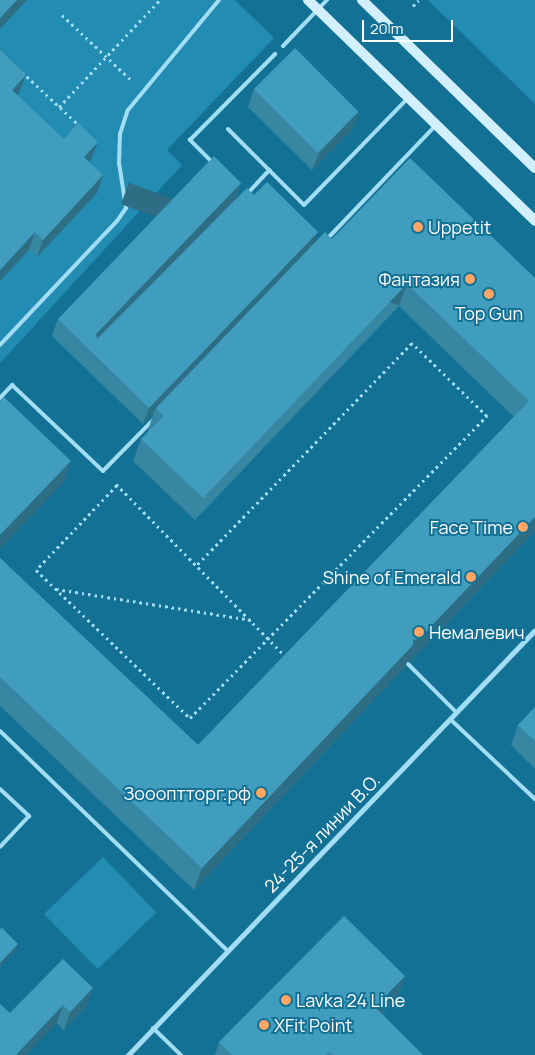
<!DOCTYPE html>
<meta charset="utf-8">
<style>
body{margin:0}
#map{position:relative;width:535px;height:1055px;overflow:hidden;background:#137195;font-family:Manrope,sans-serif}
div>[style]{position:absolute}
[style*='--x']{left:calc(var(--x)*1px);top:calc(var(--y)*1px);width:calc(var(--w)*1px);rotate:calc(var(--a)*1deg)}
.green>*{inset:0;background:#228cb2;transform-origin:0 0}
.path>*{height:3px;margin-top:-1.5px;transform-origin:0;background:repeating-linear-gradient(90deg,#a2def3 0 2.5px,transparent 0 6.5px)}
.service>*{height:4px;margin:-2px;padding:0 2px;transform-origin:2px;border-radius:2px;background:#a2def3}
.minor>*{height:5px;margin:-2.5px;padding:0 2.5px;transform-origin:2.5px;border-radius:2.5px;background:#a2def3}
.secondary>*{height:10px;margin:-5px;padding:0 5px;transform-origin:5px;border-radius:5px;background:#d2f0fc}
.wall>*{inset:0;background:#3787a3}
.shaded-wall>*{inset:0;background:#2d6e85;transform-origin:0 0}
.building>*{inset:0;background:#409dbe;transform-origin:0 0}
.dots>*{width:14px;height:14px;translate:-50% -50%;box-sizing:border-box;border:2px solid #137195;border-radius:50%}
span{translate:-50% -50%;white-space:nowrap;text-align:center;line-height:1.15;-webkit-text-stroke:4px #137195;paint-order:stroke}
.poi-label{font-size:18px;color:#fff}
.left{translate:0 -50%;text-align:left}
.right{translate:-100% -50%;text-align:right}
.street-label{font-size:18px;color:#fff}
.scale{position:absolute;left:362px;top:20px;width:91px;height:22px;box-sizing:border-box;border:2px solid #fff;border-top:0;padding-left:6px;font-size:15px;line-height:18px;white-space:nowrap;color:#fff;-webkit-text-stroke:4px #137195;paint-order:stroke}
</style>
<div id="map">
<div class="green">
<i style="clip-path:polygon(0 0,235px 0,274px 38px,167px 150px,182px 165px,0 363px)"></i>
<i style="clip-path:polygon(428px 0,535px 0,535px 104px)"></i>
<i style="left:103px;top:857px;width:77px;height:82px;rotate:46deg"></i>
</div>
<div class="path">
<i style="--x:413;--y:6;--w:8;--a:-45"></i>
<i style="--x:62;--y:15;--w:95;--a:43.3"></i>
<i style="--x:22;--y:72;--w:79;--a:43"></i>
<i style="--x:59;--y:107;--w:147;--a:-46.7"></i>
<i style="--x:116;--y:484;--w:244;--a:45.5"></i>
<i style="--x:117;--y:485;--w:117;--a:133.6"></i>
<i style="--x:36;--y:570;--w:214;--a:43.9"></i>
<i style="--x:190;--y:718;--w:424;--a:-45.5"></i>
<i style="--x:487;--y:416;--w:105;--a:-135.8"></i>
<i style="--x:412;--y:343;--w:309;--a:134.1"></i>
<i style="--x:56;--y:589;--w:198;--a:9"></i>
</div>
<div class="service">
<i style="--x:283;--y:46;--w:64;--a:-46.3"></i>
<i style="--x:228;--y:129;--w:107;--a:45"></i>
<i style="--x:304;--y:205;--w:148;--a:-45.8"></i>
<i style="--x:213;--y:163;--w:33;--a:-135"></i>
<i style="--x:190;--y:140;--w:121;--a:-45.3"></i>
<i style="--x:247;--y:194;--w:33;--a:-47"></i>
<i style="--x:327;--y:239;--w:158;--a:-46.3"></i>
<i style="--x:0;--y:345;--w:170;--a:-46.7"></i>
<i style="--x:117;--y:221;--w:16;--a:-55"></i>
<i style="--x:126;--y:208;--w:46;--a:-98.8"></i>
<i style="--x:119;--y:163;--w:29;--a:-88"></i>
<i style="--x:120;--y:134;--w:25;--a:-72"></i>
<i style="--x:128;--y:110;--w:143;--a:-50.4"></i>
<i style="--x:0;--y:398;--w:18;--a:-47"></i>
<i style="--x:12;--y:385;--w:125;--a:43.4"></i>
<i style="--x:103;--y:471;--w:73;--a:-45.6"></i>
<i style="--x:408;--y:664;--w:68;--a:45"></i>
<i style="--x:450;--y:719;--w:117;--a:43.3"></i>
<i style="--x:0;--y:731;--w:317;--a:44"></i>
<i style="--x:0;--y:789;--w:40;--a:43"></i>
<i style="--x:29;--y:816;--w:42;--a:133.1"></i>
<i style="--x:153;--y:1028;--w:39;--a:44"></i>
</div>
<div class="minor">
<i style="--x:128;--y:1055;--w:588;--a:-46.24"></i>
</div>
<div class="secondary">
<i style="--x:308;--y:0;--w:317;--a:44.2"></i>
<i style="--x:362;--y:0;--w:241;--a:44.2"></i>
</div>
<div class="wall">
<i style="clip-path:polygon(0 50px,26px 75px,19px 93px,17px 95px,64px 139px,98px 142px,91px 160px,89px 162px,103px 175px,97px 193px,37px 257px,29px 250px)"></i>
<i style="clip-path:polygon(254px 89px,353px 129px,312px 170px,248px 107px)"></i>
<i style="clip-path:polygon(241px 183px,235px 200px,254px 195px,313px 244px,332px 239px,535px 278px,535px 531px,411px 661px,407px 662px,405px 667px,194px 890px,0 706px,0 558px,198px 745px,514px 417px,399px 306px,195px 520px,133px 461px,141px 439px,149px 431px,148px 430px,154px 412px,143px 424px,52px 336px,58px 319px)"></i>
<i style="clip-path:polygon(535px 707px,535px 769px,511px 745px,518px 725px)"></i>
<i style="clip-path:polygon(63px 959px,87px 1006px,64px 1030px,57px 1023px,10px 1013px)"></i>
<i style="clip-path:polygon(405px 976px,397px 998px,382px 1014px,423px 1055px,215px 1055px,219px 1042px)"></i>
</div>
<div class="shaded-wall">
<i style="clip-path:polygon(17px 0,27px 0,0 29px,0 18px)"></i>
<i style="clip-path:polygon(26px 75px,19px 93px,6px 108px,12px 90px)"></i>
<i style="clip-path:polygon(359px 111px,353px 129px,312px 170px,319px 153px)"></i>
<i style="clip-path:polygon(98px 142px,91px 160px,77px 175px,84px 157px)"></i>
<i style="clip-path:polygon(103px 175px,97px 193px,37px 257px,43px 240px)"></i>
<i style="clip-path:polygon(241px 183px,235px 200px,90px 350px,96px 334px)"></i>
<i style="clip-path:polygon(35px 232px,29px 250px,0 281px,0 270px)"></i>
<i style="clip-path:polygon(318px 232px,312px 249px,156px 408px,154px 412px,143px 424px,149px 408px)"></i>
<i style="left:407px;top:284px;width:23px;height:296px;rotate:110deg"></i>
<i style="clip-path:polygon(71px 461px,63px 483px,0 549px,0 535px)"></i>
<i style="clip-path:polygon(535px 517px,535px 531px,411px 661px,407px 662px,405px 667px,194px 890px,202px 868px,413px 640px)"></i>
<i style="clip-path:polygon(18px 944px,16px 950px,0 967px,0 963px)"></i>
<i style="clip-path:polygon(405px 976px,397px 998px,366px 1029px,375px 1007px)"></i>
<i style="clip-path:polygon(93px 988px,87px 1006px,64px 1030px,70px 1012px)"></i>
<i style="clip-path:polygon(63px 1005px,57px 1023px,26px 1055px,16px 1055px)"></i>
</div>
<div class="building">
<i style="clip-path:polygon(0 0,17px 0,0 18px)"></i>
<i style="left:295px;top:48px;width:90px;height:58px;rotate:45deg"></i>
<i style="clip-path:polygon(0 50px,26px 75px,12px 90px,64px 139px,78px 123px,98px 142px,84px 157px,103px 175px,43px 240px,35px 232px,0 270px)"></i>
<i style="clip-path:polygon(214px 156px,241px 183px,96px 334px,97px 339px,247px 188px,254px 195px,267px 182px,318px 232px,149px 408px,58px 319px)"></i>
<i style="clip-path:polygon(410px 158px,535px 278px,535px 517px,419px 639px,413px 640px,413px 645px,202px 868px,0 677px,0 558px,198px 745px,529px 401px,407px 284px,203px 498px,141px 439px,164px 416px,156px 408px,325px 232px,332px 239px)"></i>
<i style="clip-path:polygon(4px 397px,71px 461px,0 535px,0 401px)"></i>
<i style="clip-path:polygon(535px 707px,535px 741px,518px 725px)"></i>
<i style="clip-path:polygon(344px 916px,405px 976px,375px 1007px,423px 1055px,333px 1055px,330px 1052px,326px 1055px,232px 1055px,219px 1042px)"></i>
<i style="clip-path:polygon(2px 928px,18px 944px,0 963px,0 929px)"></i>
<i style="clip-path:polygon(63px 959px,93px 988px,70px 1012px,63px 1005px,16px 1055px,0 1055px,0 1004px,10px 1013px)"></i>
</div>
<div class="dots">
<i style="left:418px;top:227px;background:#ffa664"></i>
<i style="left:470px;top:279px;background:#ffa664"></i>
<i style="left:489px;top:294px;background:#ffa664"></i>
<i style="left:523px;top:527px;background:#ffa664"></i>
<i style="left:471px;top:577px;background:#ffa664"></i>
<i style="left:419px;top:632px;background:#ffa664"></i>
<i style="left:261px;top:793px;background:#ffa664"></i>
<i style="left:286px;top:1000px;background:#ffa664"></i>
<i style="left:264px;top:1025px;background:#ffa664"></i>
</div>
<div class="poi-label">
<span class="left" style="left:428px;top:227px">Uppetit</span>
<span class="right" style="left:460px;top:279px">Фантазия</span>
<span style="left:489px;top:313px">Top Gun</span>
<span class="right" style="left:513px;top:527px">Face Time</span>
<span class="right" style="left:461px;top:577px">Shine of Emerald</span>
<span class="left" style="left:429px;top:632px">Немалевич</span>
<span class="right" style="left:251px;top:793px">Зоооптторг.рф</span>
<span class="left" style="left:296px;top:1000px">Lavka 24 Line</span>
<span class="left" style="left:274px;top:1025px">XFit Point</span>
</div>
<div class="street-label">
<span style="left:322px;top:833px;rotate:-46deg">24-25-я линии В.О.</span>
</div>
<div class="scale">20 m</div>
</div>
